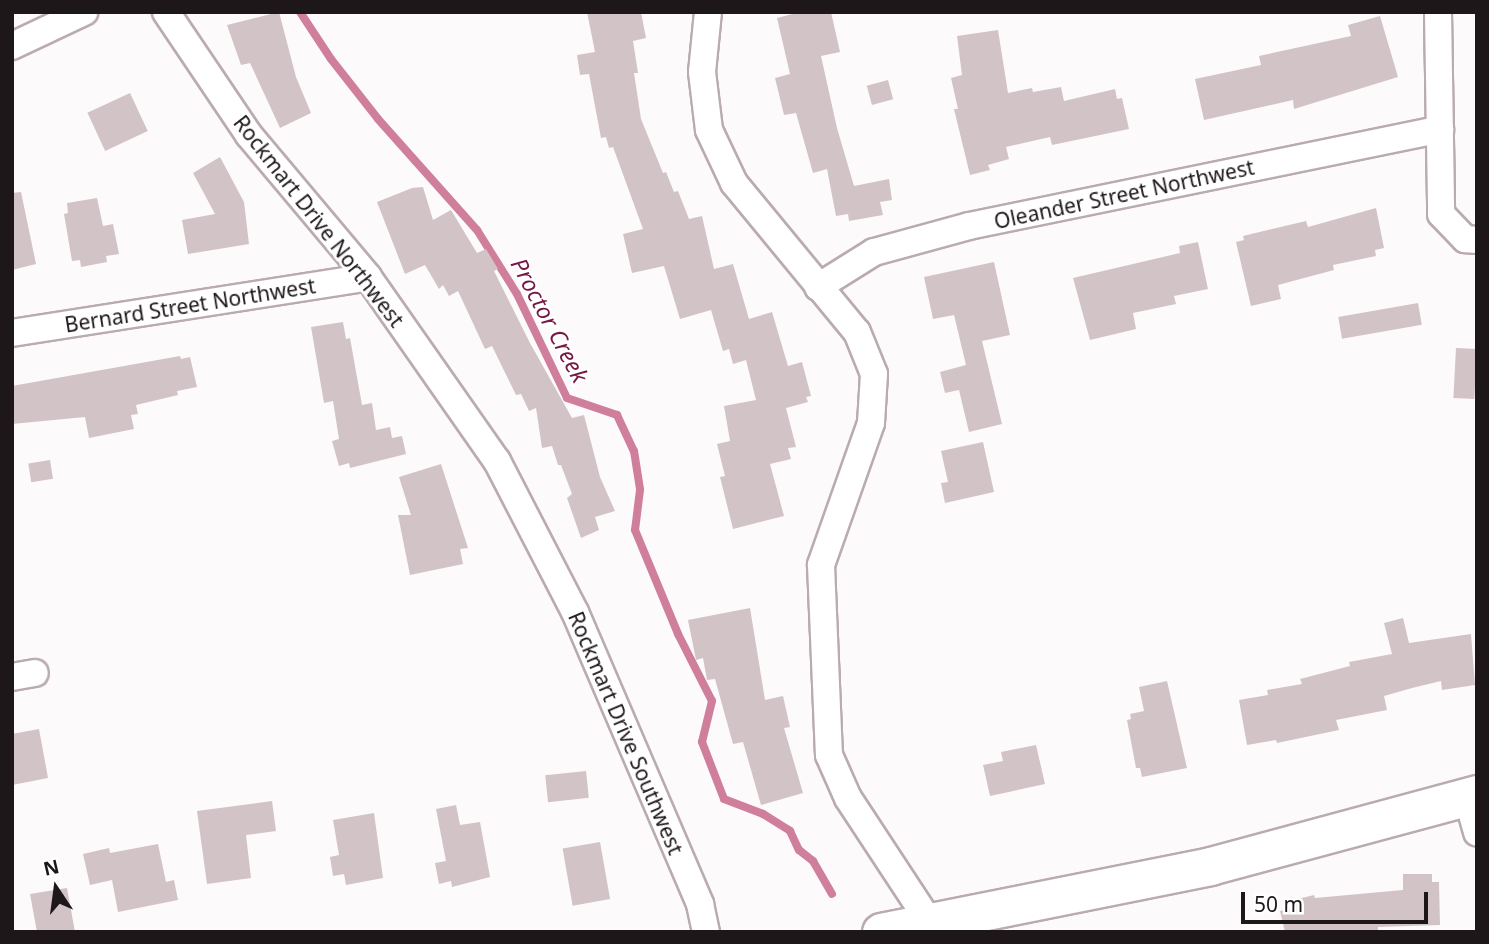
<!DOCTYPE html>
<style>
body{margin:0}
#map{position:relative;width:1489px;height:944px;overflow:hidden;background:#fdfafb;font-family:"Noto Sans",sans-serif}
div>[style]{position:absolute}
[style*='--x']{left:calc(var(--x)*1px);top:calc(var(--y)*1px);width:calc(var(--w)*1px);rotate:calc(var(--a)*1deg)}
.stream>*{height:8px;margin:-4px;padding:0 4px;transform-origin:4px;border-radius:4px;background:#cf7f9c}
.building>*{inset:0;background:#d2c3c7;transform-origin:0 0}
.roads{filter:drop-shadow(2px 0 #baabaf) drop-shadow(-2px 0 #baabaf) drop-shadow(0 2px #baabaf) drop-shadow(0 -2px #baabaf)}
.street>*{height:26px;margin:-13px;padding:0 13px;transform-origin:13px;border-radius:13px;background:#fff}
.secondary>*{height:37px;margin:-18.5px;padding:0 18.5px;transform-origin:18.5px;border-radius:18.5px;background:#fff}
span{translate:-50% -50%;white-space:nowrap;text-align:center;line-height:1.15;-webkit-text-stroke:5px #fff;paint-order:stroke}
.street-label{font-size:21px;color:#1d1719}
.water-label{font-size:23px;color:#771844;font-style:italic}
.frame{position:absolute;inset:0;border:14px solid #1d1719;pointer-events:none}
.north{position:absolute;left:21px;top:853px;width:70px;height:70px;-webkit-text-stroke:5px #fff;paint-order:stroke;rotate:347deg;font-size:19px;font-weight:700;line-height:28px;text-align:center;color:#1d1719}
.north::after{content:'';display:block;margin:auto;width:24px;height:32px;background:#1d1719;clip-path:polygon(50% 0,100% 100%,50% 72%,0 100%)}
.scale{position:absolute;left:1241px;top:892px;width:187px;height:32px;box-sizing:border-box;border:4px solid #1d1719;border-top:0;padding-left:9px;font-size:21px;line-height:24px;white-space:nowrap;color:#1d1719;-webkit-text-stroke:5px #fff;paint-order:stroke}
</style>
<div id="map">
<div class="stream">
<i style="--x:300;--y:12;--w:56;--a:56.6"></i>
<i style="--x:331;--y:59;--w:76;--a:51.9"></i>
<i style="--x:378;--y:119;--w:149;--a:48.3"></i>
<i style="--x:477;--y:230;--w:75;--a:58"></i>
<i style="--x:517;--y:294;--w:115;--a:64.3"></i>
<i style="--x:567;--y:398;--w:53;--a:18.8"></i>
<i style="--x:617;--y:415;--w:40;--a:65"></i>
<i style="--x:634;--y:451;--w:39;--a:81"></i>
<i style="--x:640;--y:490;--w:40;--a:97.1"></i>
<i style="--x:635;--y:530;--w:113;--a:67.5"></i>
<i style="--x:678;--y:634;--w:75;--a:63.1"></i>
<i style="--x:712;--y:701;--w:42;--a:103.7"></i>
<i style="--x:702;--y:742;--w:61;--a:68.9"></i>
<i style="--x:724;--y:799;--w:42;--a:21"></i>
<i style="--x:763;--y:814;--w:32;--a:32"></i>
<i style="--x:790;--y:831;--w:21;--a:65"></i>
<i style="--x:799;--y:850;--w:18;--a:38"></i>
<i style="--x:813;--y:861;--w:38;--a:60"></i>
</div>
<div class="building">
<i style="clip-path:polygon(279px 12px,296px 77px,311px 113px,280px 128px,250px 63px,241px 65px,227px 25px)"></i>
<i style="clip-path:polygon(587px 12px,641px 12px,646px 38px,633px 41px,638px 73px,634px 73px,641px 119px,663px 173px,666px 172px,674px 192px,678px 191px,689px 219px,702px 216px,714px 269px,733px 264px,749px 319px,772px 312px,788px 366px,802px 362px,811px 396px,806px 397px,808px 402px,786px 408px,796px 447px,788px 448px,791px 459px,770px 464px,784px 516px,733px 529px,720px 477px,725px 476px,717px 444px,730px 441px,724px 406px,756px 400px,746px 360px,733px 364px,729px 349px,723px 351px,711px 310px,680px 319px,664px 266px,632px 273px,623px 234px,643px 229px,613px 147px,609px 148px,606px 137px,601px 138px,589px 74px,580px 75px,577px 55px,595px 52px)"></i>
<i style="clip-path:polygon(800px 12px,831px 12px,840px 52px,821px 56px,837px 128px,854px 186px,889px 179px,892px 200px,880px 202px,883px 215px,849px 221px,848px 214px,836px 216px,827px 169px,813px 173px,796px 113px,784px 115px,775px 78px,790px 74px,777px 18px)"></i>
<i style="clip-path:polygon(1380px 16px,1398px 77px,1294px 109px,1293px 100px,1204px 120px,1195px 79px,1261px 65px,1259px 56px,1351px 36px,1348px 25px)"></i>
<i style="clip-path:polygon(998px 30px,1008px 93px,1032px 88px,1033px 92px,1061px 87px,1064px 101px,1115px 89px,1117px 99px,1122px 98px,1129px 129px,1052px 145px,1050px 137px,1006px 147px,1009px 159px,988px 165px,990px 170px,970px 175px,954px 109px,958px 109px,951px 78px,962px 75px,957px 36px)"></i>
<i style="left:888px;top:80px;width:20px;height:22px;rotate:75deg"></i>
<i style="left:130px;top:93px;width:42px;height:47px;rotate:65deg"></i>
<i style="clip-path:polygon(220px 157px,244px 202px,249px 244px,188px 254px,182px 220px,215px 214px,193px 173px)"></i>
<i style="clip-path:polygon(423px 187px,433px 220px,451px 210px,477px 253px,486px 249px,498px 269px,494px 271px,530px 343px,572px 418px,584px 415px,600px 477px,615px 511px,595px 517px,599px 530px,581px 538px,567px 498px,572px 494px,561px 465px,558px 465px,552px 446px,542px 448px,536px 408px,529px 411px,521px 394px,516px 395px,492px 346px,485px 349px,458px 291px,449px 296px,443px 285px,439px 289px,425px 265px,405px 274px,377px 202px,412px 188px)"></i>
<i style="clip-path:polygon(21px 192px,36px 264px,12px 270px,12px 193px)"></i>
<i style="clip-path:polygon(97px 198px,103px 226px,113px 224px,119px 254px,106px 256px,107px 262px,81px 267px,80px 260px,72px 261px,64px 214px,68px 213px,67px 203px)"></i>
<i style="clip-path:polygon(1376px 208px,1384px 248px,1375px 250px,1376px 256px,1333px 265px,1334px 270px,1278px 285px,1281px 299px,1251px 306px,1236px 242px,1244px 240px,1243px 236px,1306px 221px,1308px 227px)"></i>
<i style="clip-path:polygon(1198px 242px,1208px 289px,1174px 296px,1176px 304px,1133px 313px,1136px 329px,1090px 340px,1073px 278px,1180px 253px,1179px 246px)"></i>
<i style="clip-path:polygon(994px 262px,1010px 335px,982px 341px,1002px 424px,969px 432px,959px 390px,945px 393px,940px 372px,966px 365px,954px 315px,933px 319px,924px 277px)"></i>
<i style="left:1418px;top:303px;width:22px;height:81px;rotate:80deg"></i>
<i style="clip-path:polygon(343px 322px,346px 339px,350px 338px,362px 405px,372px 403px,376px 430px,390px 427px,392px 438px,402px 436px,406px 454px,350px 468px,349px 463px,339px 466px,332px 441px,339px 439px,333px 401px,324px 403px,311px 327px)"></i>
<i style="left:1456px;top:348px;width:21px;height:50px;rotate:3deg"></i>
<i style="clip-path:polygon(180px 356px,181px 359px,190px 357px,197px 387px,177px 391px,178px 395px,136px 405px,138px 414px,131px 415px,134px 429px,89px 438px,85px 417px,12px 424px,12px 386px)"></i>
<i style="clip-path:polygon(983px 442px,994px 492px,945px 503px,941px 483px,948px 482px,941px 451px)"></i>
<i style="left:50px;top:460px;width:19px;height:22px;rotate:81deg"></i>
<i style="clip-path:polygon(441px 464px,468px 548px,460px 549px,463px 564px,410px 575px,398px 515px,411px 515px,399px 477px)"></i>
<i style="clip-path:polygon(750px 608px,765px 700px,783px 696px,790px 727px,784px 728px,803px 793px,761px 805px,743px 742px,733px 744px,715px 679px,707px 680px,703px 658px,696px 660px,688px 620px)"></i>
<i style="clip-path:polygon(1403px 618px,1409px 643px,1471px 634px,1475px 685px,1442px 690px,1441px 681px,1412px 688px,1384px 696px,1387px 710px,1336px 720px,1339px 730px,1277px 743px,1276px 740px,1247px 745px,1239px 700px,1268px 695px,1267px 690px,1302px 684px,1300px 679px,1350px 666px,1349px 662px,1392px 654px,1384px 623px)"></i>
<i style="clip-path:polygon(1167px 681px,1187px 768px,1142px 777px,1140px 768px,1136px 768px,1127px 720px,1131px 719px,1130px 714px,1144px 711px,1139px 687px)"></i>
<i style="clip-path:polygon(39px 729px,48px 778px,12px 785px,12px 734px)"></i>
<i style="clip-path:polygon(1036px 745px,1045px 784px,990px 796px,983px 765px,1003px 761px,1001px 752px)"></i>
<i style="left:586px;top:771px;width:27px;height:41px;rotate:84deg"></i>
<i style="clip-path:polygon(272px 801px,276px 831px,246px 835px,251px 878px,207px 884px,197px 811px)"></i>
<i style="clip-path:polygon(456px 805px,460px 825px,480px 822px,490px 877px,452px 887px,451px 881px,439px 884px,435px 863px,446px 861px,436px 809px)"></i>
<i style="clip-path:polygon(374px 813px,383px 878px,346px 885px,344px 874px,333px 876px,330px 857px,339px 855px,333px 820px)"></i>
<i style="left:600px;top:842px;width:58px;height:38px;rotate:80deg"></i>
<i style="clip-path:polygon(158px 844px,166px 882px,174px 880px,178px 900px,118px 912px,112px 880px,90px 885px,83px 854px,109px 848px,110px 853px)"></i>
<i style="clip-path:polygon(1403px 874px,1432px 874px,1432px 882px,1439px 882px,1440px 925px,1378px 927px,1378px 932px,1285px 932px,1280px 911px,1296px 907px,1294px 900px,1314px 895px,1315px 898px,1403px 890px)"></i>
<i style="clip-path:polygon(67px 888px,75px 932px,37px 932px,30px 894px)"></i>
</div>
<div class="roads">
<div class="street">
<i style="--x:166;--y:12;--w:148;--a:56"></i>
<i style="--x:249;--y:135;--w:185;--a:50"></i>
<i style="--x:368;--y:277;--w:225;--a:55"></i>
<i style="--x:497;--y:461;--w:170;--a:62.7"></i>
<i style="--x:575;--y:612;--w:318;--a:66.8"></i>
<i style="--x:700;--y:904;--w:29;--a:78"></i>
<i style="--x:708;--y:12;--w:60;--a:95.7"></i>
<i style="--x:702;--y:72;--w:58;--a:83.1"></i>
<i style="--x:709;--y:130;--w:59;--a:64.7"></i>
<i style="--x:734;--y:183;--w:193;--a:50.5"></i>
<i style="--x:857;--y:332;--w:45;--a:68"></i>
<i style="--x:874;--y:374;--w:49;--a:93.5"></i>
<i style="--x:871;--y:423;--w:151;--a:109.4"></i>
<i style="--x:821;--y:565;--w:190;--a:87.6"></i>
<i style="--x:829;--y:755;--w:47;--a:66.2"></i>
<i style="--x:848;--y:798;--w:160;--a:56.7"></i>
<i style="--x:1438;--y:12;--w:202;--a:89.1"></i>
<i style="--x:1441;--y:214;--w:35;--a:46"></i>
<i style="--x:1465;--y:239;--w:12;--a:5"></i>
<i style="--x:12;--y:46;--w:80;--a:-25.3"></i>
<i style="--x:818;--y:287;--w:66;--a:-32"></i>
<i style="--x:874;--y:252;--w:98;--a:-15.3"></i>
<i style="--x:969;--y:226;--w:481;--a:-11.6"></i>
<i style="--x:12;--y:333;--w:360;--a:-8.9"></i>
<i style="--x:12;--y:677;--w:23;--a:-10"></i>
<i style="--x:1467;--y:797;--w:37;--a:74"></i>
</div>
<div class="secondary">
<i style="--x:881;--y:932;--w:336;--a:-11.3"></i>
<i style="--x:1210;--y:866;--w:277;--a:-15.1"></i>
</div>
</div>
<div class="street-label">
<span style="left:1124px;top:194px;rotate:-12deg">Oleander Street Northwest</span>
<span style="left:319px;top:221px;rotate:52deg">Rockmart Drive Northwest</span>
<span style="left:190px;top:305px;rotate:-9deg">Bernard Street Northwest</span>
<span style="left:626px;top:733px;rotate:67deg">Rockmart Drive Southwest</span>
</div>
<div class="water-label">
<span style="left:550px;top:320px;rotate:62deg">Proctor Creek</span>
</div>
<div class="frame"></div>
<div class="north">N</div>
<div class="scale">50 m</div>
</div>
